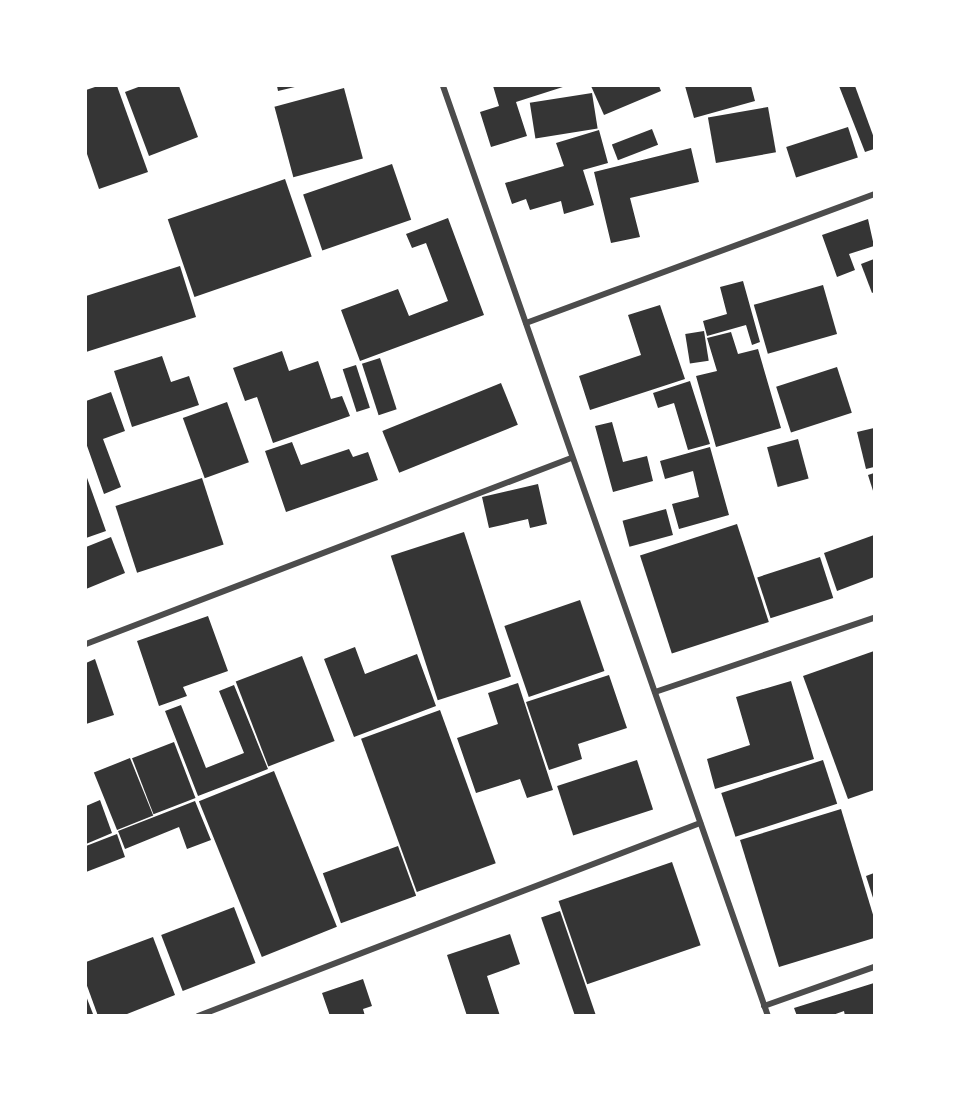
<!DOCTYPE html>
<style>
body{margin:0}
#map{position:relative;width:960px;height:1101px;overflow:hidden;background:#fff;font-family:Signika,sans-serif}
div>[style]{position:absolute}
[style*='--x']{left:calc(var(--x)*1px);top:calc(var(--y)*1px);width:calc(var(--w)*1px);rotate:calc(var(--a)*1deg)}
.building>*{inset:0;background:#353535;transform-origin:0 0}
.minor>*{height:6px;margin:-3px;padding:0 3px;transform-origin:3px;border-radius:3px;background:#4c4c4c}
span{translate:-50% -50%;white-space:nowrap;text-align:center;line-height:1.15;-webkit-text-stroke:4.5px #fff;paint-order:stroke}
.frame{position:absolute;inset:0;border:87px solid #fff;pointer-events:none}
</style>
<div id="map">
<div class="building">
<i style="clip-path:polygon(98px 86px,117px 86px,148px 172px,99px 189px,86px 151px,86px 90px)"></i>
<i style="clip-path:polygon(141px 86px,179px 86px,198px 137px,149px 156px,125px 92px)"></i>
<i style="clip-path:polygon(277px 86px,299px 86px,278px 91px)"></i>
<i style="clip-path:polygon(493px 86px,566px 86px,516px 102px,527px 136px,491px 147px,480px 112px,499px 106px)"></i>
<i style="clip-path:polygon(591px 86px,659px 86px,661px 91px,604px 115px)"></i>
<i style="clip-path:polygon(685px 86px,751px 86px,755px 101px,694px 118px)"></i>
<i style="clip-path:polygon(839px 86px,855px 86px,874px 138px,874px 149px,865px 152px)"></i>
<i style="left:344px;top:88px;width:73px;height:72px;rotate:75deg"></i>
<i style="left:592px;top:93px;width:36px;height:63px;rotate:81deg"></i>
<i style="left:768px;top:107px;width:46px;height:61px;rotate:80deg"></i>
<i style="left:848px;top:127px;width:32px;height:65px;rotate:72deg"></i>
<i style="left:652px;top:129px;width:17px;height:43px;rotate:69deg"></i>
<i style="clip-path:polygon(599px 130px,608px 163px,583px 170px,594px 205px,564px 214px,561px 201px,530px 210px,526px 199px,512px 204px,505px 183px,564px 166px,556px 143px)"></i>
<i style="clip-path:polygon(691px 148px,699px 182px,630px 198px,640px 237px,611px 243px,594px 172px)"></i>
<i style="left:392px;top:164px;width:59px;height:94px;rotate:71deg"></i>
<i style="left:285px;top:179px;width:82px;height:124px;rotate:71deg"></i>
<i style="clip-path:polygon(448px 218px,484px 315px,360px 361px,341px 310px,398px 289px,409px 316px,448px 301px,426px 243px,412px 248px,406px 234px)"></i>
<i style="clip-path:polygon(868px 219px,874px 246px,849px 254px,855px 270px,837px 277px,822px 235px)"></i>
<i style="clip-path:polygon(874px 259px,874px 292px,872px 293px,861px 264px)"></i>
<i style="clip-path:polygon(180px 266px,196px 317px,86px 352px,86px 296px)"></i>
<i style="clip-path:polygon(743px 281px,760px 342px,752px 345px,746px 325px,707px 336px,703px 321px,727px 314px,720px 287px)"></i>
<i style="left:823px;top:285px;width:51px;height:72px;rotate:74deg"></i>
<i style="clip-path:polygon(660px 305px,685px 379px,590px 410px,579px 376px,641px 355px,628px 315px)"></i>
<i style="left:704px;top:331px;width:30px;height:19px;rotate:81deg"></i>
<i style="clip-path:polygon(731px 332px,738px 354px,758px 349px,781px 428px,716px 447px,696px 376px,717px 371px,707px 338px)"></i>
<i style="clip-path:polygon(282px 351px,289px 371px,318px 361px,331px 399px,342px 396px,350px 416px,273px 443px,257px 397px,245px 401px,233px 368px)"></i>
<i style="clip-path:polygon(162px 356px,171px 382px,189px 376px,199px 405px,132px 427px,114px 371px)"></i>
<i style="left:380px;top:358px;width:54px;height:19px;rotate:72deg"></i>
<i style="left:356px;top:365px;width:45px;height:14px;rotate:72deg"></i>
<i style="left:837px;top:367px;width:48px;height:64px;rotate:72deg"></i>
<i style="clip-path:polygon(690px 381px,710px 444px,688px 450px,674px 403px,658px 408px,653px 393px)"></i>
<i style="left:501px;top:383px;width:45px;height:128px;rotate:68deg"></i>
<i style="clip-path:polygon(111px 392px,125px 431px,103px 439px,121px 487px,104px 494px,86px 443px,86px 401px)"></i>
<i style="left:227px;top:402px;width:64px;height:47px;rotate:70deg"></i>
<i style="clip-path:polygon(612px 422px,623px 462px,647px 456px,653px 481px,613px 492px,595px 426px)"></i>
<i style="clip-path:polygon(874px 428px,874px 467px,866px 469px,857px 432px)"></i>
<i style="left:798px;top:439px;width:41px;height:32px;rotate:75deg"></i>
<i style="clip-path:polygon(292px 442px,301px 465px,349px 449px,353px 457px,368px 452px,378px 480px,286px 512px,265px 451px)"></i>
<i style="clip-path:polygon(710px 447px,729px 515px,679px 529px,672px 504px,699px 497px,693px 471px,665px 479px,660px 461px)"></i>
<i style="clip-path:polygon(874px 473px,874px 494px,868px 475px)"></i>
<i style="clip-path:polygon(86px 475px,106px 531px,86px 538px)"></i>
<i style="left:202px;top:478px;width:70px;height:91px;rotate:72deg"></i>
<i style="clip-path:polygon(538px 484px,547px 524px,530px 528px,528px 519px,489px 528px,482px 497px)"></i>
<i style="left:666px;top:509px;width:27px;height:45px;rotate:75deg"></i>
<i style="left:737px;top:524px;width:103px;height:102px;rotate:72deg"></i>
<i style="left:464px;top:532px;width:152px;height:77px;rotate:72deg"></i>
<i style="clip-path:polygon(874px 535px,874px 577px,837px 591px,824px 553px)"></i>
<i style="clip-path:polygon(111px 537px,125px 573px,86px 589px,86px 547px)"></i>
<i style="left:820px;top:557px;width:43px;height:66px;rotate:72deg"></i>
<i style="left:580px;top:600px;width:75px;height:80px;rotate:71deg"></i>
<i style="clip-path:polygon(208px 616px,228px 671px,183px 687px,187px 696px,159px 706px,137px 641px)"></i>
<i style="clip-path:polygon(355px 647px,365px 674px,417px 654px,436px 706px,354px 737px,324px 659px)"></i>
<i style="clip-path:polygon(874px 651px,874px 790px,848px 799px,803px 676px)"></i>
<i style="left:302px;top:656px;width:91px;height:71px;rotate:69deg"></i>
<i style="clip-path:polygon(95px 659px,114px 715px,86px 724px,86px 663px)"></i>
<i style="clip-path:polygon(609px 675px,627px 728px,578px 744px,582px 759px,549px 770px,526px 702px)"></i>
<i style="clip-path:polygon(791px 681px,814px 759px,715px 789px,707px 759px,750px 745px,736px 697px)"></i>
<i style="clip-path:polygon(518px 683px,553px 790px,527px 798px,520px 779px,476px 793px,457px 738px,498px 724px,488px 693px)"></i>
<i style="clip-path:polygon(234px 685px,268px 769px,198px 796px,165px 711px,181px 705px,206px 768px,244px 753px,219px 691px)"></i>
<i style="left:440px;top:710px;width:163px;height:84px;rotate:70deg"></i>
<i style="left:174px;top:742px;width:60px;height:45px;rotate:69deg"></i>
<i style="left:130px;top:758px;width:62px;height:39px;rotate:68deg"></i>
<i style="left:637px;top:760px;width:52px;height:84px;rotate:72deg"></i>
<i style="left:823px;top:760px;width:46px;height:107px;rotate:72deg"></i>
<i style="left:274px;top:771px;width:168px;height:81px;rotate:68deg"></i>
<i style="clip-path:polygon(100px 800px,112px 833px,86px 844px,86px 806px)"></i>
<i style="clip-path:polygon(195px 801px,211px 840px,187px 849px,179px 827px,125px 849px,118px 831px)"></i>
<i style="clip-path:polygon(841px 809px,874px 918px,874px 938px,779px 967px,740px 840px)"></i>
<i style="clip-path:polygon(117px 834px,125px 857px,86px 872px,86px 846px)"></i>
<i style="left:398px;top:846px;width:53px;height:80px;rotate:70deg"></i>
<i style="left:672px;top:862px;width:88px;height:120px;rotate:71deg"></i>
<i style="clip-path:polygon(874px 873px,874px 901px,866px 876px)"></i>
<i style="left:234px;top:907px;width:60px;height:78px;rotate:69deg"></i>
<i style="left:560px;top:911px;width:111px;height:20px;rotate:71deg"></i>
<i style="clip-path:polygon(510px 934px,520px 964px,487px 976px,500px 1016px,467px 1016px,447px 955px)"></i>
<i style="clip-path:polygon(153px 937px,175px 995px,122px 1016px,98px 1016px,86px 983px,86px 962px)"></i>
<i style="clip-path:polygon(363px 979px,372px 1006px,363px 1009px,365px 1016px,330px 1016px,322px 993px)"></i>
<i style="clip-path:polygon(874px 983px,874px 1016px,845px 1016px,844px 1011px,830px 1016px,797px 1016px,794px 1008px)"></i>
<i style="clip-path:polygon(86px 996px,93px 1014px,89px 1016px,86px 1016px)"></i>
</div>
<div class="minor">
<i style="--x:443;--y:86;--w:985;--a:70.74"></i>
<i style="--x:526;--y:323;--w:371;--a:-20.3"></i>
<i style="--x:86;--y:644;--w:519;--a:-20.98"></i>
<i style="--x:655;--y:692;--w:231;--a:-18.7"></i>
<i style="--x:764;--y:1006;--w:117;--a:-19.5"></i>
<i style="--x:198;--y:1016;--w:538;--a:-21.03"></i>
</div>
<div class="frame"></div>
</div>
